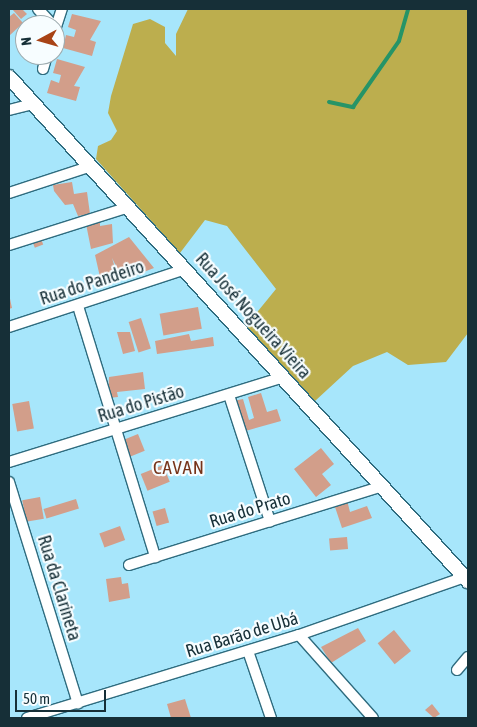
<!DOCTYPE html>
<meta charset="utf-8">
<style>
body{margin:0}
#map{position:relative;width:477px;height:727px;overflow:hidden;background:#a7e6fb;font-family:"Asap Condensed",sans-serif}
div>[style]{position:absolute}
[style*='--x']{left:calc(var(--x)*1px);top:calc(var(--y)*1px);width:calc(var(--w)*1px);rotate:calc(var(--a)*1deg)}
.forest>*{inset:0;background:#bcae4e}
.stream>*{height:4px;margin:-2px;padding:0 2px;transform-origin:2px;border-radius:2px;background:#269467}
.building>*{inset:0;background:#d29e8a;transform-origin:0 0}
.roads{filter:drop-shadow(1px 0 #2f6c7f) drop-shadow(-1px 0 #2f6c7f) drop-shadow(0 1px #2f6c7f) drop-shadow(0 -1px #2f6c7f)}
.street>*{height:10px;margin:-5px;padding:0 5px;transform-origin:5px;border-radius:5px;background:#fff}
.secondary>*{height:14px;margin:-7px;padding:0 7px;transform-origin:7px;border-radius:7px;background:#fff}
span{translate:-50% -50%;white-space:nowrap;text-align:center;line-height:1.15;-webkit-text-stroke:4.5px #f7fdff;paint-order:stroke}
.street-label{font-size:18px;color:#162f37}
.neighbourhood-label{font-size:19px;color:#76341a;letter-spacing:1px}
.frame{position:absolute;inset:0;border:10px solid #162f37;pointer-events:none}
.north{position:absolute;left:15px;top:15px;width:50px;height:50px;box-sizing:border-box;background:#f7fdff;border:1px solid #9dabaf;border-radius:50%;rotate:264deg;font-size:14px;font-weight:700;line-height:20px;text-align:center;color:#162f37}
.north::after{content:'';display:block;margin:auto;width:18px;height:22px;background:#a84316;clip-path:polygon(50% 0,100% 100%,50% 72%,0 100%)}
.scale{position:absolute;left:15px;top:690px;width:91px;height:22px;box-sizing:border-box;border:2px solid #162f37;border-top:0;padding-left:6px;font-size:15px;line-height:18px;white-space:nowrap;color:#162f37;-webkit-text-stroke:4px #f7fdff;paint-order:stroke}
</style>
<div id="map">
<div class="forest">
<i style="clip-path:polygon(188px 9px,468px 9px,468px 333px,446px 362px,408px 365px,387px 352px,353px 366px,315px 401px,245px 327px,276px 289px,227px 226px,205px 220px,180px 253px,96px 159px,98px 146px,111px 140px,117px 131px,108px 113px,111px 96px,133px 24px,150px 19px,165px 27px,165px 43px,176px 56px,176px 34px)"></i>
</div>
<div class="stream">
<i style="--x:329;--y:102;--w:25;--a:12"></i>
<i style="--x:353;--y:107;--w:80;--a:-55.1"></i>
<i style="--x:399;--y:41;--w:33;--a:-74"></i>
</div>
<div class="building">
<i style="clip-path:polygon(12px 9px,22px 9px,27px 14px,21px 19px)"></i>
<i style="clip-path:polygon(14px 13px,23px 23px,9px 36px,9px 17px)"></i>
<i style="clip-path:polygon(72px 14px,101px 21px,90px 40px,96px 42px,92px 56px,63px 48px,66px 35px,74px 37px,76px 30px,68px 27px)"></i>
<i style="clip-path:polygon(57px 59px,85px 67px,74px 86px,80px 87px,76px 101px,47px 93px,51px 80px,59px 83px,61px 75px,53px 73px)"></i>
<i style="clip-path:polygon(72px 182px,74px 194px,87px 192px,90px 214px,78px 216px,73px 204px,65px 205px,54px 191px,53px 185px)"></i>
<i style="clip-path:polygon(100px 220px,100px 226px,112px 224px,113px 243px,91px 249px,86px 224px)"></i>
<i style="left:40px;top:236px;width:9px;height:9px;rotate:69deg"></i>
<i style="clip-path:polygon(129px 237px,154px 268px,123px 280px,112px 258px,119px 281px,102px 286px,95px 255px)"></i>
<i style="clip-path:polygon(9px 294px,12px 308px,9px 309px)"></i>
<i style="left:198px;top:307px;width:22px;height:39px;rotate:80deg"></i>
<i style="left:141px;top:318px;width:32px;height:13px;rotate:72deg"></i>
<i style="clip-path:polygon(117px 332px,130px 332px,135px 351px,123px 354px)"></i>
<i style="clip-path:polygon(189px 334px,191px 341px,213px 337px,214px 346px,157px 354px,155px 341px)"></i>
<i style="clip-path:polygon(143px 372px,145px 389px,117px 392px,118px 397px,108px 398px,109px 377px)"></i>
<i style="clip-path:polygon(261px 393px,267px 412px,277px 409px,281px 421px,242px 432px,233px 401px,243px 399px,249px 420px,254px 418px,248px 397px)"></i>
<i style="left:29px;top:401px;width:28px;height:17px;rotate:80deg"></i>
<i style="left:138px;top:434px;width:18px;height:18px;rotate:68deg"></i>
<i style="clip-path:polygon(321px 448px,334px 464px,322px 474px,331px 485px,316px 497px,294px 469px)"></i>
<i style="left:163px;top:465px;width:18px;height:24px;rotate:68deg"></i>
<i style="left:40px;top:497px;width:22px;height:18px;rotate:80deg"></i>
<i style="left:76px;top:499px;width:10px;height:34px;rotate:73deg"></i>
<i style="clip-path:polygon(347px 500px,350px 512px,367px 506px,372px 518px,342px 528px,334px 504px)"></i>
<i style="left:165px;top:508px;width:15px;height:13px;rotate:74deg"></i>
<i style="left:120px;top:526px;width:15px;height:22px;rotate:70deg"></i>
<i style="left:347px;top:537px;width:12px;height:18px;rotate:85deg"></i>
<i style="clip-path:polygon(121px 577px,122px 584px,128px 583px,130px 598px,109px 602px,106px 579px)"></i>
<i style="clip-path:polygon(358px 628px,366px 641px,331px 663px,321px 647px)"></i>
<i style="left:394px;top:630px;width:27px;height:21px;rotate:51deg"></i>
<i style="clip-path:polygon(185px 699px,191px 718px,171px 718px,167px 704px)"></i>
<i style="clip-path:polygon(432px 704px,440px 714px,434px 718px,425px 710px)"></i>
</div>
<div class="roads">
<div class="street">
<i style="--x:38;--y:9;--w:22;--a:47"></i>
<i style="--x:55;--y:30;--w:22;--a:-72"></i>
<i style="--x:43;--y:69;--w:15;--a:-74"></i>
<i style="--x:9;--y:110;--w:25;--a:-14"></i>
<i style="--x:9;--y:193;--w:86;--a:-18.2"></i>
<i style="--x:9;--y:245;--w:126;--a:-17.6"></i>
<i style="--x:78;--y:306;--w:263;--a:72.9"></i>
<i style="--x:9;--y:327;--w:185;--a:-18.2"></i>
<i style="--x:229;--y:395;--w:133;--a:72"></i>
<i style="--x:9;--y:462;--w:287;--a:-17.2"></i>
<i style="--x:9;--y:482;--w:232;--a:72.7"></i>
<i style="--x:129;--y:565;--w:265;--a:-17.3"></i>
<i style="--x:299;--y:635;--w:111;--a:48.3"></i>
<i style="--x:248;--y:651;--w:71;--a:71.1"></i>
<i style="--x:457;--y:670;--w:17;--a:-50"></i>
<i style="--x:27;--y:718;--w:284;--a:-17"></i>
<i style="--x:299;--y:635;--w:176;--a:-19.3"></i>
</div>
<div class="secondary">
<i style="--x:9;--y:77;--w:682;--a:47.68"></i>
</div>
</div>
<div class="street-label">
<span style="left:92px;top:283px;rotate:-18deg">Rua do Pandeiro</span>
<span style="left:253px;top:316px;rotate:48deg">Rua José Nogueira Vieira</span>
<span style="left:141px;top:404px;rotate:-17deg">Rua do Pistão</span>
<span style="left:250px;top:510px;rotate:-17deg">Rua do Prato</span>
<span style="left:59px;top:588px;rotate:73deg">Rua da Clarineta</span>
<span style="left:242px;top:635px;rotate:-17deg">Rua Barão de Ubá</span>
</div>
<div class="neighbourhood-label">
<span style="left:179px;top:468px">CAVAN</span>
</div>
<div class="frame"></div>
<div class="north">N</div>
<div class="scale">50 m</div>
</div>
